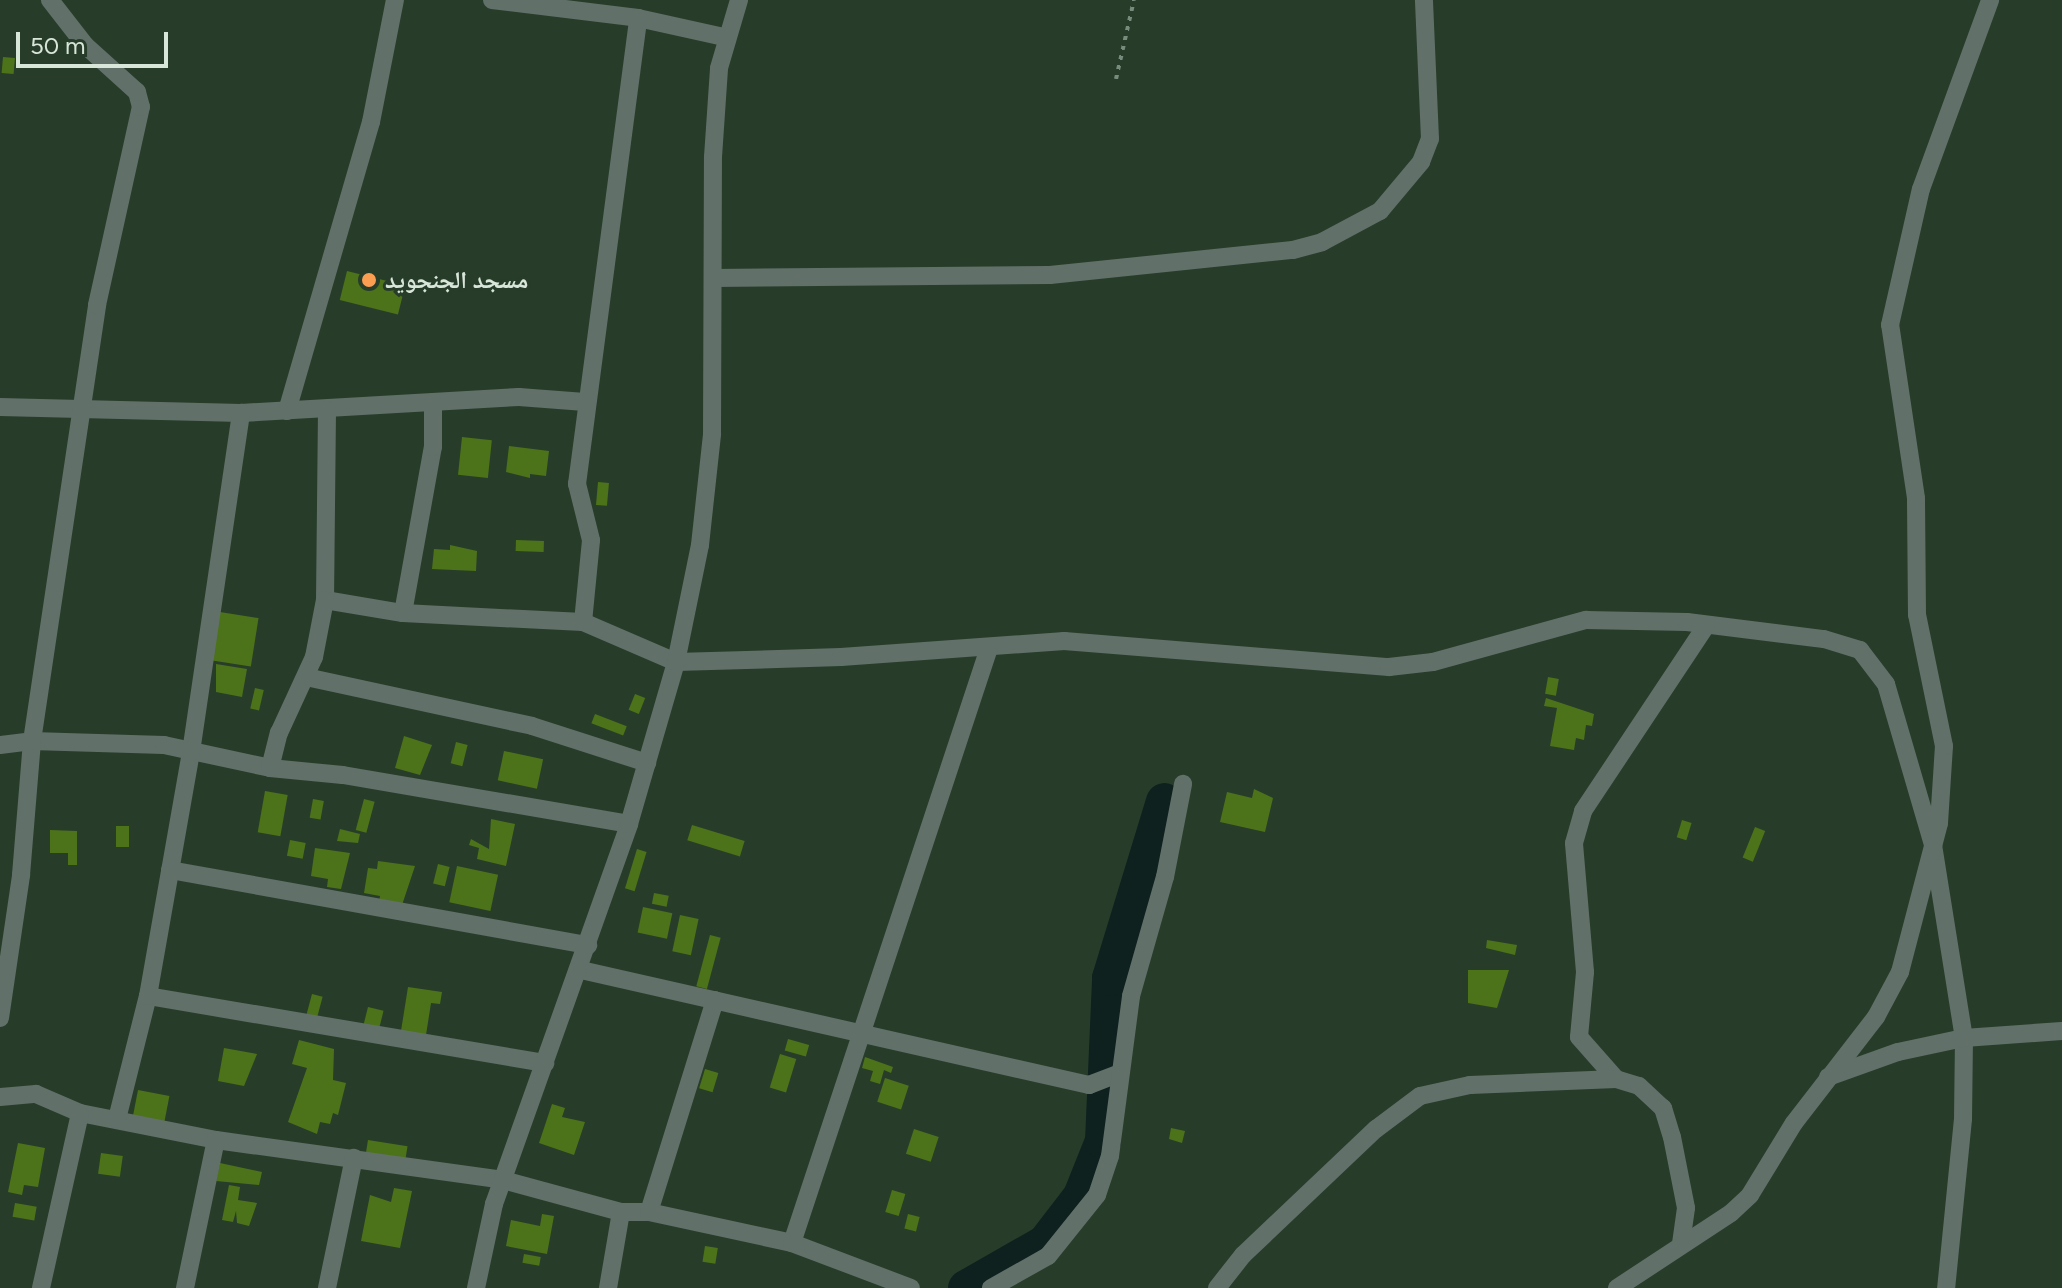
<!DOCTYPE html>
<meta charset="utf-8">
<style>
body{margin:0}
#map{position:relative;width:2062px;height:1288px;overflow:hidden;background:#273d2a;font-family:Figtree,"Noto Naskh Arabic",sans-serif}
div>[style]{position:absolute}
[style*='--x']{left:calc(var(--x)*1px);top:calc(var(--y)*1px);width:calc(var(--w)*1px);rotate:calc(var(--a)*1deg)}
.river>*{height:36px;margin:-18px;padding:0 18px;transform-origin:18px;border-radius:18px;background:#0e211f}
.building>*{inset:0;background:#4c7319;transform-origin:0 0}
.path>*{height:4px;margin-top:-2px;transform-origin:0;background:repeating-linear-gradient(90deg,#798b7c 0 4px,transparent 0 10px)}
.minor>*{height:18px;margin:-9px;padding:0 9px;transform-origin:9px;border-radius:9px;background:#62706a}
.dots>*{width:22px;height:22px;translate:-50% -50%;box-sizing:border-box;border:4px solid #273d2a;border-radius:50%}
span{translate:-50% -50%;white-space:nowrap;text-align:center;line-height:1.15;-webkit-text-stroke:6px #273d2a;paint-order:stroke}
.poi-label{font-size:24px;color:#d8e6da;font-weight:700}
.left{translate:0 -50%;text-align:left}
.scale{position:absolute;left:16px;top:32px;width:152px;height:36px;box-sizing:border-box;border:4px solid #d8e6da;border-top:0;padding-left:10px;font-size:24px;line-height:28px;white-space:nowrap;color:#d8e6da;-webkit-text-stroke:6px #273d2a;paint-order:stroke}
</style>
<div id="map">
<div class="river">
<i style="--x:966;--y:1288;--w:91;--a:-29.7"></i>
<i style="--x:1045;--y:1243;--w:59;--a:-52.5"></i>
<i style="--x:1081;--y:1196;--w:59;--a:-68.2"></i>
<i style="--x:1103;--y:1141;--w:163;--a:-87.5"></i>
<i style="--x:1110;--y:978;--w:185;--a:-73"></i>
</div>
<div class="building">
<i style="left:3px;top:57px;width:12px;height:16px;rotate:5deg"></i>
<i style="left:347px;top:271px;width:60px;height:30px;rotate:14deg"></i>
<i style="left:462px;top:437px;width:30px;height:38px;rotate:6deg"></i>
<i style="clip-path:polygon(509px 446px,549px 451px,546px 476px,530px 474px,530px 478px,506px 472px)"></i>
<i style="left:598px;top:482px;width:11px;height:23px;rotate:5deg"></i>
<i style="left:516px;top:540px;width:28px;height:11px;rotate:2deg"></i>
<i style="clip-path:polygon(450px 545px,477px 551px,476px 571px,432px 569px,434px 549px,450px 550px)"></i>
<i style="left:220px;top:612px;width:39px;height:49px;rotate:9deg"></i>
<i style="clip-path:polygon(216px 664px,247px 669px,242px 697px,216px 692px)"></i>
<i style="left:1548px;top:677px;width:11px;height:17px;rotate:10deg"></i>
<i style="left:255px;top:688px;width:9px;height:21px;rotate:13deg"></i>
<i style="left:635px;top:694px;width:11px;height:17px;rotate:22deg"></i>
<i style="clip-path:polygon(1546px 698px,1594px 714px,1592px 726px,1586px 725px,1584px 740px,1576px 738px,1574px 750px,1550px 746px,1557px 708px,1544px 706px)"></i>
<i style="left:595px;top:714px;width:34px;height:10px;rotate:21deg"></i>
<i style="clip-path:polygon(404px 736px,432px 745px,420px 775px,395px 768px)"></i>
<i style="left:456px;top:742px;width:12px;height:22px;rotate:14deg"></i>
<i style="left:504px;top:751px;width:40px;height:30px;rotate:12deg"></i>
<i style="clip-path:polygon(1254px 789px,1273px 798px,1265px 832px,1220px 822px,1227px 792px,1252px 798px)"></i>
<i style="left:265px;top:791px;width:23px;height:42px;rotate:10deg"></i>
<i style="left:313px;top:799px;width:11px;height:19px;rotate:10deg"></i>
<i style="left:364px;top:799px;width:11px;height:32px;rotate:15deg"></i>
<i style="clip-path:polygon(491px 819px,515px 824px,506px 866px,477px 859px,479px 848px,469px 845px,471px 839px,489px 849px)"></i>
<i style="left:1682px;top:820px;width:10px;height:18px;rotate:17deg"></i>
<i style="left:692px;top:825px;width:55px;height:16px;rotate:17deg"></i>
<i style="left:116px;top:826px;width:13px;height:21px"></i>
<i style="left:1755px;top:827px;width:11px;height:33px;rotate:22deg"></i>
<i style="clip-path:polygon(340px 829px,360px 834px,358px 843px,337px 841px)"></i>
<i style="clip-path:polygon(50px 830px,77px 831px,77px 865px,68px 865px,68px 853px,50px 853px)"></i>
<i style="left:290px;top:840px;width:16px;height:16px;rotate:11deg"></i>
<i style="clip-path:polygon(315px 848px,350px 853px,341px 889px,327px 887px,328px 879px,311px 876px)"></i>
<i style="left:637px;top:849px;width:10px;height:41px;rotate:17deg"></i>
<i style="clip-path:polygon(378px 861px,415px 866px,401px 908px,379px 904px,380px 896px,364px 893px,368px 868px,377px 869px)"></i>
<i style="left:438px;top:864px;width:12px;height:20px;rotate:14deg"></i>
<i style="left:457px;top:866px;width:42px;height:37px;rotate:12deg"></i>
<i style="left:654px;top:893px;width:15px;height:11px;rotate:11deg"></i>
<i style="left:643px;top:907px;width:30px;height:26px;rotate:12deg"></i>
<i style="left:680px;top:915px;width:19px;height:37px;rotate:12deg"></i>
<i style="left:710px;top:935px;width:11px;height:53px;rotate:15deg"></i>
<i style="clip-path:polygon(1487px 940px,1517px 945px,1515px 955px,1486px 948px)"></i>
<i style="clip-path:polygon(1468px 970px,1509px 970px,1497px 1008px,1468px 1003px)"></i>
<i style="clip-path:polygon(408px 987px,442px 992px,440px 1004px,431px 1003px,426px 1035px,401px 1031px)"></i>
<i style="left:312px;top:994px;width:11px;height:23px;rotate:15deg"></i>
<i style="left:368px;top:1007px;width:16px;height:19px;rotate:14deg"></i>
<i style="left:788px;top:1039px;width:22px;height:12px;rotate:16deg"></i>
<i style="clip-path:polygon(299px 1040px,334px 1049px,333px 1080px,346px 1083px,338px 1115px,333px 1113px,330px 1124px,320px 1122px,317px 1134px,288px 1122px,307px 1068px,292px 1064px)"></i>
<i style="clip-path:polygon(224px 1048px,257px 1054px,244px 1086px,218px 1081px)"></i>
<i style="left:780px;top:1054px;width:17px;height:35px;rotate:17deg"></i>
<i style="clip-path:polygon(865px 1057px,893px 1067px,891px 1073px,884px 1070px,880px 1084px,870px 1081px,873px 1071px,862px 1068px)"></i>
<i style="left:705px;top:1069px;width:14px;height:20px;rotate:17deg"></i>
<i style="left:885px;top:1078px;width:25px;height:25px;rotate:18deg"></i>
<i style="left:138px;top:1090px;width:32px;height:27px;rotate:11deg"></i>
<i style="clip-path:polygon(552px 1104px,565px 1108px,562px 1117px,585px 1122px,574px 1155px,539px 1143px)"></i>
<i style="clip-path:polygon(1171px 1128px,1185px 1131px,1182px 1143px,1169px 1139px)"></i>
<i style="left:914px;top:1129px;width:26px;height:26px;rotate:18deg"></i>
<i style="left:368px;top:1140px;width:40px;height:13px;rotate:9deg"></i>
<i style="clip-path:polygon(18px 1143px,45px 1148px,38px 1187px,24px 1185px,22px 1195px,8px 1192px)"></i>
<i style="left:101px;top:1153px;width:22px;height:21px;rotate:8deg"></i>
<i style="clip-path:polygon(220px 1163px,262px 1172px,259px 1185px,216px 1181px)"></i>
<i style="clip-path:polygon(229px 1185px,240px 1187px,238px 1200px,257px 1203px,249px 1226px,237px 1223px,236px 1211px,233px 1222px,222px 1220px)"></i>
<i style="clip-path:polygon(394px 1188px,412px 1191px,400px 1248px,361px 1241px,370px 1195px,391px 1202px)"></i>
<i style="left:892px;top:1190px;width:14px;height:23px;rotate:17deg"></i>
<i style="left:15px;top:1203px;width:22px;height:14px;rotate:10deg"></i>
<i style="clip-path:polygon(542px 1214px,554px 1216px,547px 1254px,506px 1246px,511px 1220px,540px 1226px)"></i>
<i style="left:908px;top:1214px;width:12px;height:15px;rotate:14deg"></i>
<i style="left:705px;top:1246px;width:13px;height:16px;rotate:9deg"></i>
<i style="left:524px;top:1254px;width:17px;height:9px;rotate:10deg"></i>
</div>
<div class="path">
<i style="--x:1116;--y:79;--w:81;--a:-77.2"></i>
</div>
<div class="minor">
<i style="--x:492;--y:0;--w:147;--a:7"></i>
<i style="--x:638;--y:18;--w:88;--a:12.5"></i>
<i style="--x:713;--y:278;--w:337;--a:-0.5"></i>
<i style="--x:1050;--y:275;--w:244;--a:-5.9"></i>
<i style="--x:1293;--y:250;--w:30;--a:-15"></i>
<i style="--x:1322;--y:242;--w:66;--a:-28.1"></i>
<i style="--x:1380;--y:211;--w:64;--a:-50.1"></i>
<i style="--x:1421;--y:162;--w:25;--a:-69"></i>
<i style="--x:1430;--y:139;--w:139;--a:-92.5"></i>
<i style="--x:0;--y:407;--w:241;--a:1.4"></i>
<i style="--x:241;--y:413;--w:278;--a:-3.3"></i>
<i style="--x:519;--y:397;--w:66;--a:4.3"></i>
<i style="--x:327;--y:410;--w:190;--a:90.6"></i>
<i style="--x:325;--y:600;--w:79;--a:9.5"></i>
<i style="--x:403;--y:613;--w:180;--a:2.9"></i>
<i style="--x:583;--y:622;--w:101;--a:23.3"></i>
<i style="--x:676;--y:662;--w:165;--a:-1.7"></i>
<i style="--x:841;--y:657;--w:224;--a:-4.1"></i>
<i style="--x:1064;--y:641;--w:326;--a:4.6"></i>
<i style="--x:1389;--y:667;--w:44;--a:-6.5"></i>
<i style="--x:1433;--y:662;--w:159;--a:-15.4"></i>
<i style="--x:1586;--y:620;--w:101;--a:1.1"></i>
<i style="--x:1687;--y:622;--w:138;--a:7.1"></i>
<i style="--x:1824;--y:639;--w:38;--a:17"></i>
<i style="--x:1860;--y:650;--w:43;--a:52.6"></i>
<i style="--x:1886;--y:684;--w:168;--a:73.7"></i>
<i style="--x:1933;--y:845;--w:195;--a:80.9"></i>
<i style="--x:1964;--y:1038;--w:81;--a:90.7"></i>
<i style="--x:1963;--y:1119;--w:170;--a:95.7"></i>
<i style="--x:287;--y:411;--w:301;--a:-73.8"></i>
<i style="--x:371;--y:122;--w:124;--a:-78.9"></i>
<i style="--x:403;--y:613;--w:169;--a:-79.8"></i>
<i style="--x:433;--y:447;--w:45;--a:-90"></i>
<i style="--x:583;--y:622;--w:82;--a:-84.4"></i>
<i style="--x:591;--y:540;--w:58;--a:-104"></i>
<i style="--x:577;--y:484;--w:470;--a:-82.5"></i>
<i style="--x:306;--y:677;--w:231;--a:12.2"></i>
<i style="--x:532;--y:726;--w:121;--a:17.8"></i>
<i style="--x:0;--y:745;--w:32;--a:-7"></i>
<i style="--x:32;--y:741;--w:132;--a:1.7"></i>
<i style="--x:164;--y:745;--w:108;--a:12.2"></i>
<i style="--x:270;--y:768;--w:73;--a:5.5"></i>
<i style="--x:343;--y:775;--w:290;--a:9.7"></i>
<i style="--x:270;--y:768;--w:36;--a:-76"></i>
<i style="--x:279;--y:733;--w:84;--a:-65.3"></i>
<i style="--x:314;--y:657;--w:58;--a:-79.1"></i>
<i style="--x:170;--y:870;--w:425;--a:10.2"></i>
<i style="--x:581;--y:970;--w:521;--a:12.76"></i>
<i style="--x:1089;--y:1085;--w:33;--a:-21"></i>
<i style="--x:148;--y:996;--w:403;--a:9.6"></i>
<i style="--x:0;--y:1018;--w:145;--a:-81.6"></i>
<i style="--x:21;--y:875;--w:134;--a:-85.3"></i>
<i style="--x:32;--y:741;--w:441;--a:-81.5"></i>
<i style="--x:97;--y:305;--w:203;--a:-77.5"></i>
<i style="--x:141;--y:107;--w:16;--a:-105"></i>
<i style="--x:137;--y:92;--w:70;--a:-137.9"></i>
<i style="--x:85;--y:45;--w:57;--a:-127.9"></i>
<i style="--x:1828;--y:1077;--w:74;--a:-19.7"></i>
<i style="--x:1898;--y:1052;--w:67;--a:-12"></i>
<i style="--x:1964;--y:1038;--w:98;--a:-4.1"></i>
<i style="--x:1616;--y:1079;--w:56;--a:-131.4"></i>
<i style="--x:1579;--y:1037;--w:65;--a:-84.7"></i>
<i style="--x:1585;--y:972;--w:129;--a:-94.9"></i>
<i style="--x:1574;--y:843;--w:33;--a:-74"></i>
<i style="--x:1583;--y:811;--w:222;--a:-56.4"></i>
<i style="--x:0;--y:1097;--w:36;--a:-5"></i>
<i style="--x:36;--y:1094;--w:48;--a:23.4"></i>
<i style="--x:80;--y:1113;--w:139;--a:11.2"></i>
<i style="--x:216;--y:1140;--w:290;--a:7.9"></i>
<i style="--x:503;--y:1180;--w:122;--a:15.2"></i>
<i style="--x:621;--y:1212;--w:28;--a:0"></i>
<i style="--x:649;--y:1212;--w:146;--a:12.2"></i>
<i style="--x:792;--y:1243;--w:127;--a:20.7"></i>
<i style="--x:117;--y:1119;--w:127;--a:-75.9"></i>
<i style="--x:148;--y:996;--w:248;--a:-80"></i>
<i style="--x:191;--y:752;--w:343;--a:-81.6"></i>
<i style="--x:649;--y:1212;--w:222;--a:-72.7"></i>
<i style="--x:792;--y:1243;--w:627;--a:-71.68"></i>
<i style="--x:41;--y:1288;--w:179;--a:-77.4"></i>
<i style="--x:185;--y:1288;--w:151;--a:-78.2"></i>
<i style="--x:327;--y:1288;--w:133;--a:-78.3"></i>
<i style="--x:476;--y:1288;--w:86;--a:-77.9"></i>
<i style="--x:494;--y:1204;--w:403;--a:-70.4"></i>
<i style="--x:629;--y:824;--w:169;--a:-73.8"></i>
<i style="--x:676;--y:662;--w:119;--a:-78.4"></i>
<i style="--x:700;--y:545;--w:112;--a:-83.8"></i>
<i style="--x:712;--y:434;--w:277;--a:-89.8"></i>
<i style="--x:713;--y:157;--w:89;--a:-86.1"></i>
<i style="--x:719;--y:68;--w:71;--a:-73.6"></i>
<i style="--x:608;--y:1288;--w:77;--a:-80.3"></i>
<i style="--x:991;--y:1288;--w:65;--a:-29.3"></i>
<i style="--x:1048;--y:1256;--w:78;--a:-51.2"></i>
<i style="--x:1097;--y:1195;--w:41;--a:-71.6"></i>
<i style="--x:1110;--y:1156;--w:161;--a:-82.5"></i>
<i style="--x:1131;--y:996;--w:124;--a:-74.1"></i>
<i style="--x:1165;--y:877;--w:95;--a:-79"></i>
<i style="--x:1217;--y:1288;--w:42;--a:-51.8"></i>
<i style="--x:1243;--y:1255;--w:183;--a:-43.5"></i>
<i style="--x:1376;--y:1129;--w:55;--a:-36.9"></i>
<i style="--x:1420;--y:1096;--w:51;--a:-12.4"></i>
<i style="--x:1470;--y:1085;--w:146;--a:-2.4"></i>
<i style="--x:1616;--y:1079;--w:24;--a:17"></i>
<i style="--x:1639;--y:1086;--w:33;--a:43"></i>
<i style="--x:1663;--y:1108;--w:30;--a:73"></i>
<i style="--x:1672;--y:1137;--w:72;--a:78.8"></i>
<i style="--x:1686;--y:1208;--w:36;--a:98"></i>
<i style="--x:1617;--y:1288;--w:136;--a:-33.3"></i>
<i style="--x:1731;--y:1213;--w:26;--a:-43"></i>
<i style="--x:1750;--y:1195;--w:84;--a:-58.6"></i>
<i style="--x:1794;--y:1123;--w:134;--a:-52.3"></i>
<i style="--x:1876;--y:1017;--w:51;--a:-61.9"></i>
<i style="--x:1900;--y:972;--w:154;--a:-75.3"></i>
<i style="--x:1939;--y:823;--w:77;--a:-86.3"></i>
<i style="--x:1944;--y:746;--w:134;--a:-101.6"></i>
<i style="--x:1917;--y:615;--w:117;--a:-90.5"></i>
<i style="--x:1916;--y:498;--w:175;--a:-98.5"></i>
<i style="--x:1890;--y:325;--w:139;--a:-77.2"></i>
<i style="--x:1921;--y:189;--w:201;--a:-69.9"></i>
</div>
<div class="dots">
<i style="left:369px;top:280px;background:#fb9e51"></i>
</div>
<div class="poi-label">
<span class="left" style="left:385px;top:280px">مسجد الجنجويد</span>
</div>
<div class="scale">50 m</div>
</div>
